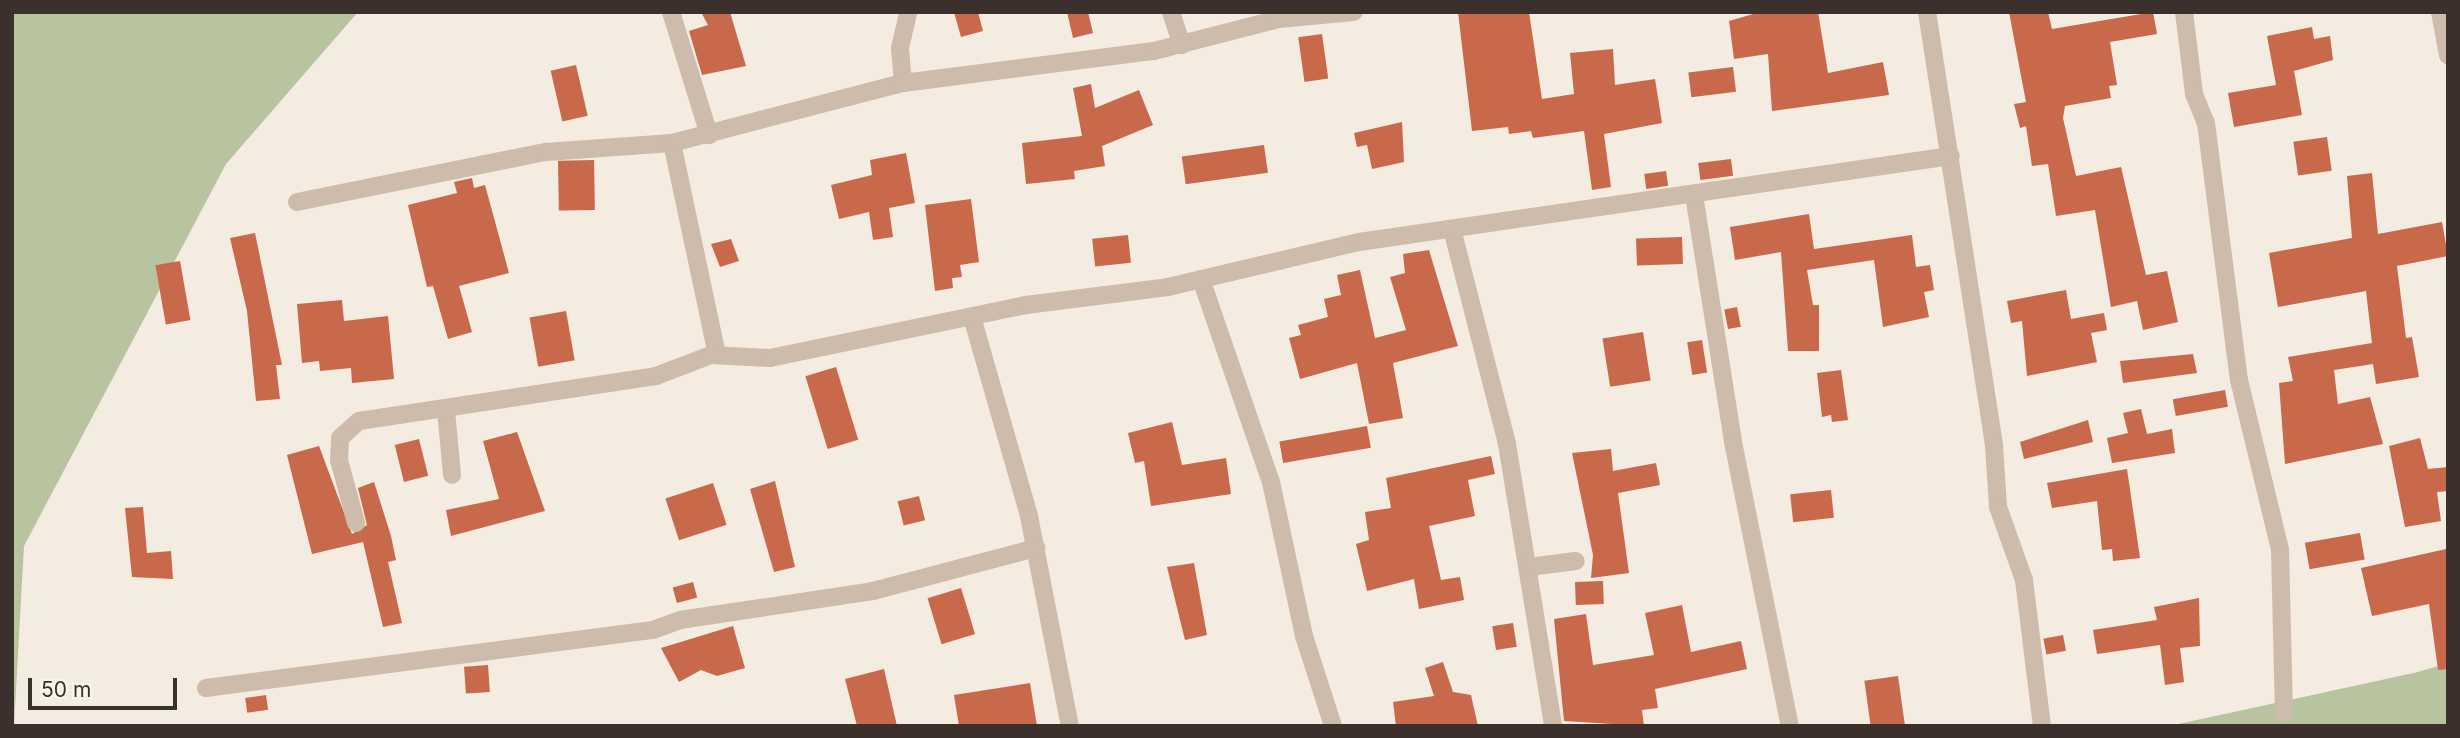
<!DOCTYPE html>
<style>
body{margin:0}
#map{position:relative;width:2460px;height:738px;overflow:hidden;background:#f4ebe1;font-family:Inter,sans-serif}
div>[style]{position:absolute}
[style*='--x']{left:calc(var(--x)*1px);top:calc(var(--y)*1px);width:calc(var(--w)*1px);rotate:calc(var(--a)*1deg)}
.green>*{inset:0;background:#b8c4a0}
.building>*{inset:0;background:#c8694b;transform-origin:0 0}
.minor>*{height:18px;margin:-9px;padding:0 9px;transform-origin:9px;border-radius:9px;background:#cdbbac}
span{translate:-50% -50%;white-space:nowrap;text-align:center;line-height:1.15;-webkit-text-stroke:7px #fbf5ee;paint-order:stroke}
.frame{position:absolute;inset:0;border:14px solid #3b302b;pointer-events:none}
.scale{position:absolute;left:28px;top:678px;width:149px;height:32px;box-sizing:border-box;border:4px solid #3b302b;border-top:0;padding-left:9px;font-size:21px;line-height:24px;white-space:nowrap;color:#3b302b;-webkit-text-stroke:5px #fbf5ee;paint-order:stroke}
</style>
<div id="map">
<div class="green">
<i style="clip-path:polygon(12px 12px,358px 12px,226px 164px,24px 546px,14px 726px)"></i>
<i style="clip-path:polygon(2448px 663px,2448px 726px,2169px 726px,2418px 672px)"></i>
</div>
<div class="building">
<i style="clip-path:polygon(701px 12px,730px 12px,746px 66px,702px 75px,689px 31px,708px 25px)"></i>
<i style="clip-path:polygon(954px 12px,978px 12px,983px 31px,961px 37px)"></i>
<i style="clip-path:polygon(1067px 12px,1088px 12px,1093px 33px,1073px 38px)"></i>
<i style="clip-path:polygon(1458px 12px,1529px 12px,1542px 99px,1574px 94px,1570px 53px,1613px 49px,1615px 85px,1655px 79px,1662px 123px,1604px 134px,1611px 187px,1592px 190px,1584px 131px,1533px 138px,1531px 131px,1509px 134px,1508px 127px,1472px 131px)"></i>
<i style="clip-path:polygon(1760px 12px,1818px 12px,1828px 73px,1883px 62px,1889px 95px,1772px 111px,1768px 54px,1734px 59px,1729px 21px)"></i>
<i style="clip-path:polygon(2009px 12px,2048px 12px,2052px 29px,2153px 12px,2157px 34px,2110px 42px,2117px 85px,2109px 86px,2111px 98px,2065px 106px,2063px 118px,2076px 176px,2121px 167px,2146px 275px,2167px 271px,2178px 322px,2143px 330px,2137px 301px,2111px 307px,2095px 210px,2056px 216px,2048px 164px,2032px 166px,2026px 126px,2020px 128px,2014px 104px,2026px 102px)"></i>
<i style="clip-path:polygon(2312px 27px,2314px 39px,2330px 36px,2333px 60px,2294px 71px,2302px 115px,2234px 127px,2228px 93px,2276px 85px,2267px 36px)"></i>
<i style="left:1322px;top:34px;width:45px;height:24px;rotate:82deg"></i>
<i style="left:576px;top:65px;width:52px;height:26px;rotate:77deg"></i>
<i style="left:1733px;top:67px;width:25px;height:45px;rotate:83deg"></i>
<i style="clip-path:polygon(1091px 84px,1095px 108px,1139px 90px,1153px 125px,1102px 146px,1105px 166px,1074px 171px,1075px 179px,1026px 184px,1022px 143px,1082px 136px,1073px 88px)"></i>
<i style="clip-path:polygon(1402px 122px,1404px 162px,1372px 169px,1367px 145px,1357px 147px,1354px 133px)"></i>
<i style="left:2327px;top:137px;width:34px;height:34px;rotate:82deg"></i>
<i style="left:1264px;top:145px;width:28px;height:83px;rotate:82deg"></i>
<i style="clip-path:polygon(906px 153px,915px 203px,889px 208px,893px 237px,873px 240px,869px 212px,839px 219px,831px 185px,872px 175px,870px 160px)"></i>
<i style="left:1731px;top:159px;width:17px;height:33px;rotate:83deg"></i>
<i style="left:594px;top:160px;width:50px;height:36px;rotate:89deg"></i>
<i style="left:1666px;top:171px;width:15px;height:22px;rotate:82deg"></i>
<i style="clip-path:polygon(2372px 173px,2378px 234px,2442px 222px,2448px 256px,2397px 266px,2406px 338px,2412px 337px,2419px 377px,2376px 384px,2373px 364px,2334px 370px,2338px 404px,2370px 397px,2383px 444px,2285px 464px,2279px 383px,2293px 381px,2288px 357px,2372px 343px,2366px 291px,2278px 307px,2269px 253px,2352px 238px,2347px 176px)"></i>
<i style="clip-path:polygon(472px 178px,474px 188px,485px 185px,509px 273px,459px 286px,472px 332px,448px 339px,433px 286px,427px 287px,408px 205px,457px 193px,454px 182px)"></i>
<i style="clip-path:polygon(971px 199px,979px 262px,960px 265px,962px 277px,952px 278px,953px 288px,935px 291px,925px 205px)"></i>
<i style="clip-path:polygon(1809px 214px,1814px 249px,1912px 235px,1916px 267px,1930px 265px,1934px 290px,1924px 292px,1929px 317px,1883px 327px,1874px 260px,1807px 270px,1813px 305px,1819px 305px,1819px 351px,1788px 351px,1781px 252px,1735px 260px,1730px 227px)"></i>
<i style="clip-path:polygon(255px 233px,282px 365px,276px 365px,280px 399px,256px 401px,247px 311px,230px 238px)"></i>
<i style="left:1128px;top:235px;width:28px;height:36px;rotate:84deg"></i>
<i style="left:1682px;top:237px;width:27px;height:46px;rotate:88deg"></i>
<i style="clip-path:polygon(731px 239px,739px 261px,720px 267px,711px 244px)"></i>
<i style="clip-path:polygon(1429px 250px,1458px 346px,1393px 363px,1403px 418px,1369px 424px,1357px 363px,1300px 379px,1289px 338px,1301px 335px,1298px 325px,1328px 317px,1324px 299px,1341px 295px,1337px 275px,1360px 270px,1375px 338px,1406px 330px,1390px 277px,1405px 273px,1403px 254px)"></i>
<i style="left:180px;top:261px;width:60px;height:25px;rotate:80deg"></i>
<i style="clip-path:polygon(2066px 290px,2071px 319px,2104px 313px,2107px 330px,2091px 333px,2097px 362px,2027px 376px,2022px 321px,2011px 323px,2007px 301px)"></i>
<i style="clip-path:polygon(342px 300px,344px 321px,388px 316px,394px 379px,352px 383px,351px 368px,320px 371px,319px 361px,302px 363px,297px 304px)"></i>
<i style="left:1737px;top:307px;width:20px;height:13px;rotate:79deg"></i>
<i style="left:566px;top:311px;width:50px;height:37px;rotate:80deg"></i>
<i style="left:1643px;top:332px;width:49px;height:41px;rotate:81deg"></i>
<i style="left:1702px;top:340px;width:33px;height:15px;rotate:81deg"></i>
<i style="clip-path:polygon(2193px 354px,2197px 373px,2123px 383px,2120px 361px)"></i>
<i style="left:836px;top:367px;width:76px;height:32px;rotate:73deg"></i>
<i style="clip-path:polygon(1841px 370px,1848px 420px,1832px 422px,1831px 415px,1822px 417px,1817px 373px)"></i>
<i style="left:2225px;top:390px;width:17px;height:53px;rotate:80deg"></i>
<i style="clip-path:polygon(2141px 409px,2147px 434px,2172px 429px,2175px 453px,2112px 463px,2107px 438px,2128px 433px,2123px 413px)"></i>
<i style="clip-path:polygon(2088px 420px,2093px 442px,2024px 459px,2020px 442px)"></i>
<i style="clip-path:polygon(1172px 422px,1182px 465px,1226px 458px,1231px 494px,1151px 506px,1144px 461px,1135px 463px,1128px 433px)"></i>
<i style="left:1367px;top:426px;width:22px;height:89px;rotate:80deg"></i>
<i style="clip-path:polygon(517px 432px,545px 511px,451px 536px,446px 510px,499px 499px,483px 441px)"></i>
<i style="clip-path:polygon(2420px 438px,2428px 469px,2448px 467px,2448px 491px,2437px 492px,2441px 521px,2405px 527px,2389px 446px)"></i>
<i style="left:419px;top:439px;width:38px;height:25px;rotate:76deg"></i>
<i style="clip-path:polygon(319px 446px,352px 534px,367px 525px,358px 488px,374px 482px,391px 536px,396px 560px,388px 562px,402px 623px,383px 627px,363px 542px,312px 554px,287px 455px)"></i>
<i style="clip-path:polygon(1611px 449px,1613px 471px,1656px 463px,1660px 485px,1618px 493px,1629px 573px,1591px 578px,1593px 555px,1572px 453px)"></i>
<i style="clip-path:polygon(1491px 456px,1495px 474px,1468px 480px,1475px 516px,1429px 526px,1441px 580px,1460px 577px,1464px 600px,1419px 609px,1414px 579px,1367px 591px,1356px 544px,1369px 540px,1365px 512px,1391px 508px,1386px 478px)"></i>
<i style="clip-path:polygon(2127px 469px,2140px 558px,2113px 561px,2112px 549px,2102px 550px,2097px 501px,2052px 508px,2047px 483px)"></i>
<i style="clip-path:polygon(775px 481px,795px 567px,774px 572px,750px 489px)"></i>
<i style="left:713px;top:483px;width:44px;height:50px;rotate:72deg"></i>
<i style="left:1831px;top:490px;width:28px;height:41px;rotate:84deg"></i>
<i style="left:919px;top:496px;width:25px;height:22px;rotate:76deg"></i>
<i style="clip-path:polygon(143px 507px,147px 553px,171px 551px,173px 579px,132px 577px,125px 508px)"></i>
<i style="left:2360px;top:533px;width:27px;height:56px;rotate:80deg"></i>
<i style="clip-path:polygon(2446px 549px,2448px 669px,2438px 670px,2429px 604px,2372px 616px,2361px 568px)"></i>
<i style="clip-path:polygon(1194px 563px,1207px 635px,1185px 640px,1167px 567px)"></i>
<i style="left:1603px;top:581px;width:23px;height:28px;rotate:88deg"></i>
<i style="left:693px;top:582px;width:16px;height:21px;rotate:75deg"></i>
<i style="left:961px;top:588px;width:48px;height:35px;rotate:73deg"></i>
<i style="clip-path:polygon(2199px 598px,2200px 646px,2180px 648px,2184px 682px,2165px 685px,2160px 645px,2097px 654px,2093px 630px,2157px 620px,2154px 607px)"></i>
<i style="clip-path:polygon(1682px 605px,1691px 652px,1741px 641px,1747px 669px,1655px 689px,1658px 708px,1642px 710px,1644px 726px,1564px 721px,1554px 619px,1586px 614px,1593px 665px,1654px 655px,1645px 613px)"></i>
<i style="left:1513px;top:623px;width:24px;height:21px;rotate:81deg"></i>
<i style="clip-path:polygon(733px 626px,745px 668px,717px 676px,701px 670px,679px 682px,661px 648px)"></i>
<i style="left:2063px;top:635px;width:16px;height:20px;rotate:79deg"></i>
<i style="clip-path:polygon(1443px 662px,1453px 692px,1471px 695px,1478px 726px,1396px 726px,1393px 702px,1434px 696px,1425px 668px)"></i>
<i style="left:488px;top:665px;width:27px;height:24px;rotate:86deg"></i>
<i style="clip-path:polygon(884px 669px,897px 726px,857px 726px,845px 679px)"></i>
<i style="left:1898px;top:676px;width:50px;height:34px;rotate:82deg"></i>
<i style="clip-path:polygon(1030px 683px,1037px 726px,959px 726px,954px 695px)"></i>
<i style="left:266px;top:695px;width:15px;height:21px;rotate:82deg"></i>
</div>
<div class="minor">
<i style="--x:671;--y:12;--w:129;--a:72.8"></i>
<i style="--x:1171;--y:12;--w:35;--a:72"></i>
<i style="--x:1927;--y:12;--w:439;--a:81.2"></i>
<i style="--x:1994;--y:446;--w:61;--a:86.2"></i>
<i style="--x:1998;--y:507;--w:77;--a:70.4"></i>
<i style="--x:2024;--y:580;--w:147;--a:83"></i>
<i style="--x:2184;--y:12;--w:83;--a:83"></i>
<i style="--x:2194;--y:94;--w:31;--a:68"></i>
<i style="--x:2206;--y:123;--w:259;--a:82.7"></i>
<i style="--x:2239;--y:380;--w:175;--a:76.4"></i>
<i style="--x:2280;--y:550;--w:164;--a:88.6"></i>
<i style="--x:2440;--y:12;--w:44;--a:79.5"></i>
<i style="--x:903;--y:83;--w:35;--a:-95"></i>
<i style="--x:900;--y:48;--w:37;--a:-77"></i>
<i style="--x:672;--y:143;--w:217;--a:78"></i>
<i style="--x:1694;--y:195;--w:250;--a:81"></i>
<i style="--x:1733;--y:442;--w:290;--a:78.7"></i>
<i style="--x:297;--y:202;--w:254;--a:-11.4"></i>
<i style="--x:546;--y:152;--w:126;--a:-4.1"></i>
<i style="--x:672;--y:143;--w:239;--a:-14.6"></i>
<i style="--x:903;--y:83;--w:253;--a:-7.3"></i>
<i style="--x:1154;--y:51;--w:129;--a:-14.4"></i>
<i style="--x:1279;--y:19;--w:75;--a:-5.3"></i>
<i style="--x:1453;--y:233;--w:218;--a:75.6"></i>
<i style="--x:1507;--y:444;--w:286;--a:80.7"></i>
<i style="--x:1201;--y:279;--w:215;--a:71"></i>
<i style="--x:1271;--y:482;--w:157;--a:77.9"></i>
<i style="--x:1304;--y:636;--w:95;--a:72.1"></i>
<i style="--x:972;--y:317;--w:207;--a:74"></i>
<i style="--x:1029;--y:516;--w:214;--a:79"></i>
<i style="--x:446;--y:410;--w:65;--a:84.7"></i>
<i style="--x:356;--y:523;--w:65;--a:-105.1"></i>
<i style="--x:339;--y:460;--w:22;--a:-87"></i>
<i style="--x:340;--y:438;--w:25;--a:-42"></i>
<i style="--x:359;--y:421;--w:300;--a:-8.6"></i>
<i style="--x:656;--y:376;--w:59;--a:-20.9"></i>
<i style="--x:711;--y:355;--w:59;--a:2.9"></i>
<i style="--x:770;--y:358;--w:261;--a:-11.7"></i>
<i style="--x:1026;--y:305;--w:143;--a:-7.2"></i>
<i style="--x:1168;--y:287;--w:196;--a:-13.3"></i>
<i style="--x:1359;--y:242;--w:598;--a:-8.27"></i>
<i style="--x:1529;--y:567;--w:47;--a:-7.3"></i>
<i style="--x:206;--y:688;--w:451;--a:-7.4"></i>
<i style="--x:653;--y:630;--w:29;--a:-20"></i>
<i style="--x:680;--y:620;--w:195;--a:-8.5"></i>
<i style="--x:873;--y:591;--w:169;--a:-14.8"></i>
</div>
<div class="frame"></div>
<div class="scale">50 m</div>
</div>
